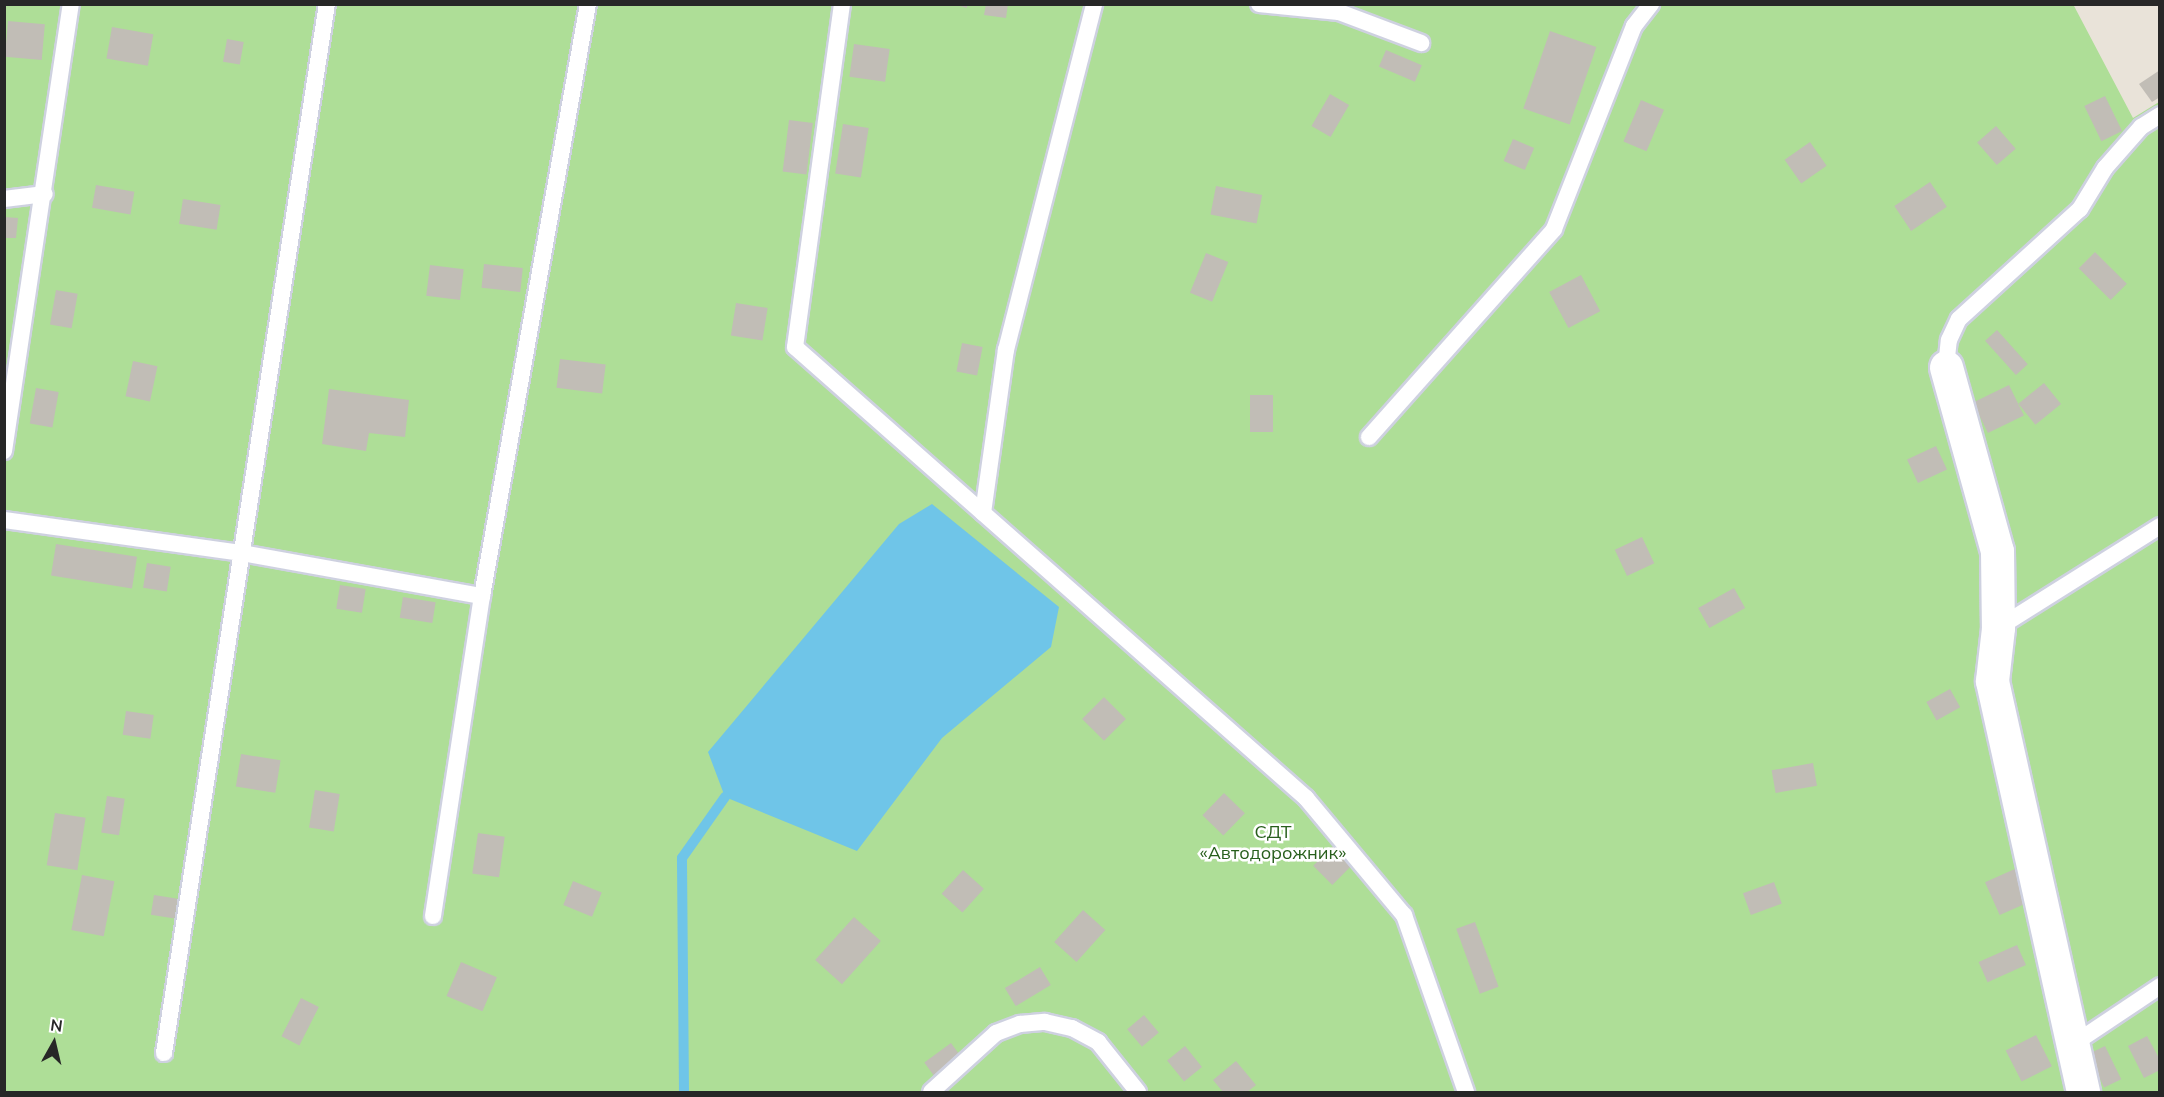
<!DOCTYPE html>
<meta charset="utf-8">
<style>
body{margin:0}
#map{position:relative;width:2164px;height:1097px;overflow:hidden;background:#e9e3d9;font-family:Mulish,sans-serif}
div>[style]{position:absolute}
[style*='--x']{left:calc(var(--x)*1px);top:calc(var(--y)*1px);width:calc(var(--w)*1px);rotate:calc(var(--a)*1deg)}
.green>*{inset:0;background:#aede97}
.water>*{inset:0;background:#6fc5e8}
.stream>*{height:10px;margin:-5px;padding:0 5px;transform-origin:5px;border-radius:5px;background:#6fc5e8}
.building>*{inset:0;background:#c1bdb6;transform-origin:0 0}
.roads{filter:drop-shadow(2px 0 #ced1e0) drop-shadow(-2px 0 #ced1e0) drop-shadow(0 2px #ced1e0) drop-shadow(0 -2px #ced1e0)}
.lane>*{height:16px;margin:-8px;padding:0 8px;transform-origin:8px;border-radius:8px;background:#fff}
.street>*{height:33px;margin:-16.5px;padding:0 16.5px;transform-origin:16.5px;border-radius:16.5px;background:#fff}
span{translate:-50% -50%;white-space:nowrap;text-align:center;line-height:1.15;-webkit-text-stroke:5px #fff;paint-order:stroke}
.park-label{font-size:18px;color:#285f1c}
.frame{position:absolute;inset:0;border:6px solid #272727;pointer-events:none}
.north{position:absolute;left:24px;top:1013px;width:60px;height:60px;-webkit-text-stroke:4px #fff;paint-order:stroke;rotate:8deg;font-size:16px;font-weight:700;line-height:24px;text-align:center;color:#272727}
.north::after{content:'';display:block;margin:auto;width:21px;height:27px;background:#272727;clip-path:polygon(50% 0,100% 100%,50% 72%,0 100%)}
</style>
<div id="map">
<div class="green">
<i style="clip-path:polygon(2073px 4px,2133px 118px,2159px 102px,2159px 1092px,5px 1092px,5px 5px)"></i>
</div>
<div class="water">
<i style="clip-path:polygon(932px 504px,1059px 607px,1051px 647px,942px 738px,857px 851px,725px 797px,708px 752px,899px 524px)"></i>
</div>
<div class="stream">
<i style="--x:684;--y:1092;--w:234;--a:-90.5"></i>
<i style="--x:682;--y:858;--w:75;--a:-54.8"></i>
</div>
<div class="building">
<i style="clip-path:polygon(953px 4px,967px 4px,967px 8px)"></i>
<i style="clip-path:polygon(986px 4px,1008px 4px,1006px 18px,984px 15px)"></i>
<i style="left:8px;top:21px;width:37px;height:36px;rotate:5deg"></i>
<i style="left:112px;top:27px;width:42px;height:32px;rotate:10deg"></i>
<i style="left:1550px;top:31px;width:49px;height:82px;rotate:19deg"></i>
<i style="left:227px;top:39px;width:17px;height:23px;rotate:10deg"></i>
<i style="left:854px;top:44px;width:36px;height:33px;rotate:8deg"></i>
<i style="left:1386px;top:50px;width:39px;height:18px;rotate:23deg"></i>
<i style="clip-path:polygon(2160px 70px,2160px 97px,2152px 102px,2139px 84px)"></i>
<i style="left:1330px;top:94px;width:22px;height:37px;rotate:30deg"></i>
<i style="left:2105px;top:96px;width:39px;height:23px;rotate:64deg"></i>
<i style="left:1641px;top:100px;width:25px;height:45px;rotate:23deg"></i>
<i style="left:789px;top:120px;width:24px;height:52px;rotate:7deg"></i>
<i style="left:843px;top:124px;width:26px;height:50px;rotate:9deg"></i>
<i style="left:1996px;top:126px;width:30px;height:25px;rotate:49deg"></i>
<i style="left:1513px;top:139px;width:23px;height:24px;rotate:23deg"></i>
<i style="left:1810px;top:142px;width:29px;height:31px;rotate:55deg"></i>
<i style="left:1930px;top:182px;width:30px;height:43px;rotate:56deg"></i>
<i style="left:96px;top:185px;width:39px;height:23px;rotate:10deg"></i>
<i style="left:1216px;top:186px;width:47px;height:29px;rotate:11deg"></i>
<i style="left:183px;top:199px;width:38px;height:25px;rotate:9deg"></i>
<i style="clip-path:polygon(5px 217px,18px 218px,16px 238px,5px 238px)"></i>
<i style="left:2095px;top:252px;width:45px;height:23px;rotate:45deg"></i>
<i style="left:1206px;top:253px;width:24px;height:43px;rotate:22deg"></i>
<i style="left:484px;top:264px;width:39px;height:24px;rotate:6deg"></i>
<i style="left:430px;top:265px;width:34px;height:31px;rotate:7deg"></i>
<i style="left:1581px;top:275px;width:41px;height:36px;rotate:62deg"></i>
<i style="left:56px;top:290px;width:22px;height:35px;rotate:10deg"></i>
<i style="left:736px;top:303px;width:32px;height:33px;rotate:9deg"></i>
<i style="left:1997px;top:330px;width:46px;height:16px;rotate:48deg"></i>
<i style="left:962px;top:343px;width:21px;height:29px;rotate:11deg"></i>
<i style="left:560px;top:359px;width:46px;height:29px;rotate:7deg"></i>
<i style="left:133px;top:361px;width:25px;height:36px;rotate:12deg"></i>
<i style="left:2044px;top:383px;width:27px;height:33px;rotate:51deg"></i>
<i style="left:2009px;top:385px;width:34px;height:40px;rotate:64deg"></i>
<i style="left:36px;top:388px;width:23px;height:36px;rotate:10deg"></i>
<i style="clip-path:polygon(329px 389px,409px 400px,405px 437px,369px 433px,366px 451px,322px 444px)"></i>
<i style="left:1250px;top:395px;width:23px;height:37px"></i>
<i style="left:1936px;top:446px;width:26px;height:32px;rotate:65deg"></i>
<i style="left:1642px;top:537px;width:29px;height:30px;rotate:65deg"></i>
<i style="left:56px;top:544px;width:82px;height:32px;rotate:9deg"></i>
<i style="left:147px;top:563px;width:24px;height:25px;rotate:9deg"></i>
<i style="left:340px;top:585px;width:26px;height:24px;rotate:9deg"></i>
<i style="left:1734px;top:588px;width:23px;height:41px;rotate:61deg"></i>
<i style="left:403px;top:597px;width:33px;height:21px;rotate:9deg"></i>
<i style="left:1950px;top:689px;width:21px;height:27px;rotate:61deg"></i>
<i style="left:1104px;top:697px;width:31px;height:31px;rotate:45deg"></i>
<i style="left:126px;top:711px;width:28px;height:24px;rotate:8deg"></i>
<i style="left:241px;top:754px;width:40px;height:33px;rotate:9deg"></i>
<i style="left:1813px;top:763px;width:23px;height:42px;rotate:80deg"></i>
<i style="left:315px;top:790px;width:25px;height:38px;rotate:9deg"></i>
<i style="left:1224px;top:793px;width:29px;height:31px;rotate:44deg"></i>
<i style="left:107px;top:796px;width:18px;height:37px;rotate:9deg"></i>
<i style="left:55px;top:813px;width:31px;height:53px;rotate:9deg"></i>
<i style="left:478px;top:833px;width:27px;height:41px;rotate:8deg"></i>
<i style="left:1333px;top:846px;width:27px;height:28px;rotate:45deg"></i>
<i style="left:2017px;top:868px;width:36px;height:35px;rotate:66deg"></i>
<i style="left:963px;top:870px;width:28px;height:32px;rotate:42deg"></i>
<i style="left:82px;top:875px;width:33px;height:56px;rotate:11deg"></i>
<i style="left:573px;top:881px;width:31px;height:26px;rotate:22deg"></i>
<i style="left:1774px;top:882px;width:23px;height:33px;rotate:70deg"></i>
<i style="left:154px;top:895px;width:24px;height:20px;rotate:9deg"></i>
<i style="left:1083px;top:910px;width:30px;height:43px;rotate:42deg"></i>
<i style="left:854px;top:917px;width:36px;height:58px;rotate:42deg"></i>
<i style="left:1475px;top:922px;width:69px;height:20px;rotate:70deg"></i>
<i style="left:2017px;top:945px;width:22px;height:42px;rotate:66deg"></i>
<i style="left:461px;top:962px;width:39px;height:37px;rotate:23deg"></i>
<i style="left:1040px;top:967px;width:21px;height:41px;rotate:59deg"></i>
<i style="left:301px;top:998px;width:20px;height:43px;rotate:27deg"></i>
<i style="left:1144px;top:1015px;width:23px;height:22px;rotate:50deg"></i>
<i style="left:2036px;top:1035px;width:35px;height:34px;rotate:63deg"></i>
<i style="clip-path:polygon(2147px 1036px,2160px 1060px,2160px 1070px,2144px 1078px,2128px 1046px)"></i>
<i style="left:951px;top:1043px;width:17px;height:33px;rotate:54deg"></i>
<i style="left:1185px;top:1046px;width:27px;height:23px;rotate:51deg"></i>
<i style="left:2105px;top:1046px;width:37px;height:19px;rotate:64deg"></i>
<i style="clip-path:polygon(1236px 1061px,1256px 1085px,1247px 1092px,1223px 1092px,1213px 1080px)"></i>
</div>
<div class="roads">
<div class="lane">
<i style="--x:842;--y:4;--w:346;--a:97.8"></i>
<i style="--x:795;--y:347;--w:682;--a:41.43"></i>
<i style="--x:1306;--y:798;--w:153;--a:50.1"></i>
<i style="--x:1404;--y:915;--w:188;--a:70.7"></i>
<i style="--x:1259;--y:4;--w:80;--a:5.7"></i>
<i style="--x:1339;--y:12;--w:88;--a:20.7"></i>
<i style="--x:4;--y:199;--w:41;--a:-7"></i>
<i style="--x:1946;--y:367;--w:27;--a:-84"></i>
<i style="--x:1949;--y:340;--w:23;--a:-65"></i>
<i style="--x:1959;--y:319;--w:164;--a:-42.3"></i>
<i style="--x:2080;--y:209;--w:48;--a:-58.6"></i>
<i style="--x:2105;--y:168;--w:55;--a:-48.7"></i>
<i style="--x:2141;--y:127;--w:22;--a:-32"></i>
<i style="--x:1369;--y:437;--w:278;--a:-48.3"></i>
<i style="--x:1554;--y:229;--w:218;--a:-68.5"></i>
<i style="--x:1634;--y:26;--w:28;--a:-52"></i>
<i style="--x:4;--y:451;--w:452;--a:-81.5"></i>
<i style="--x:983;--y:513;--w:165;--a:-82"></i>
<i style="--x:1006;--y:350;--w:357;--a:-75.7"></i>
<i style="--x:4;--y:520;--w:240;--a:7.9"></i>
<i style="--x:242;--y:553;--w:244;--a:10.2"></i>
<i style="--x:1998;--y:628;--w:191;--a:-32.2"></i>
<i style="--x:433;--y:916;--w:324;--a:-81.3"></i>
<i style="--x:482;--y:596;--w:601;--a:-79.85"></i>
<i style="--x:2075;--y:1043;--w:102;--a:-33.8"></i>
<i style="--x:164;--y:1053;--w:1062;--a:-81.17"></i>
<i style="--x:931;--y:1092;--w:88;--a:-42.2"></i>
<i style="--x:996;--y:1033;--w:26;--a:-21"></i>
<i style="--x:1020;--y:1024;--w:25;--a:-5"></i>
<i style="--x:1045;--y:1022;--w:28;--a:13"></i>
<i style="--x:1072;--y:1028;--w:30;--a:28"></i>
<i style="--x:1098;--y:1042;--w:64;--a:51.3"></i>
</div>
<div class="street">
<i style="--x:1946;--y:367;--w:191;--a:74.5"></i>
<i style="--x:1997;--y:551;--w:77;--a:89.3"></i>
<i style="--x:1998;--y:628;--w:53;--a:96.5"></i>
<i style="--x:1992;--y:681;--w:421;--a:77.5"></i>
</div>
</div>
<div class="park-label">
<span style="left:1273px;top:843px">СДТ<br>«Автодорожник»</span>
</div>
<div class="frame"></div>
<div class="north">N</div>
</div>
